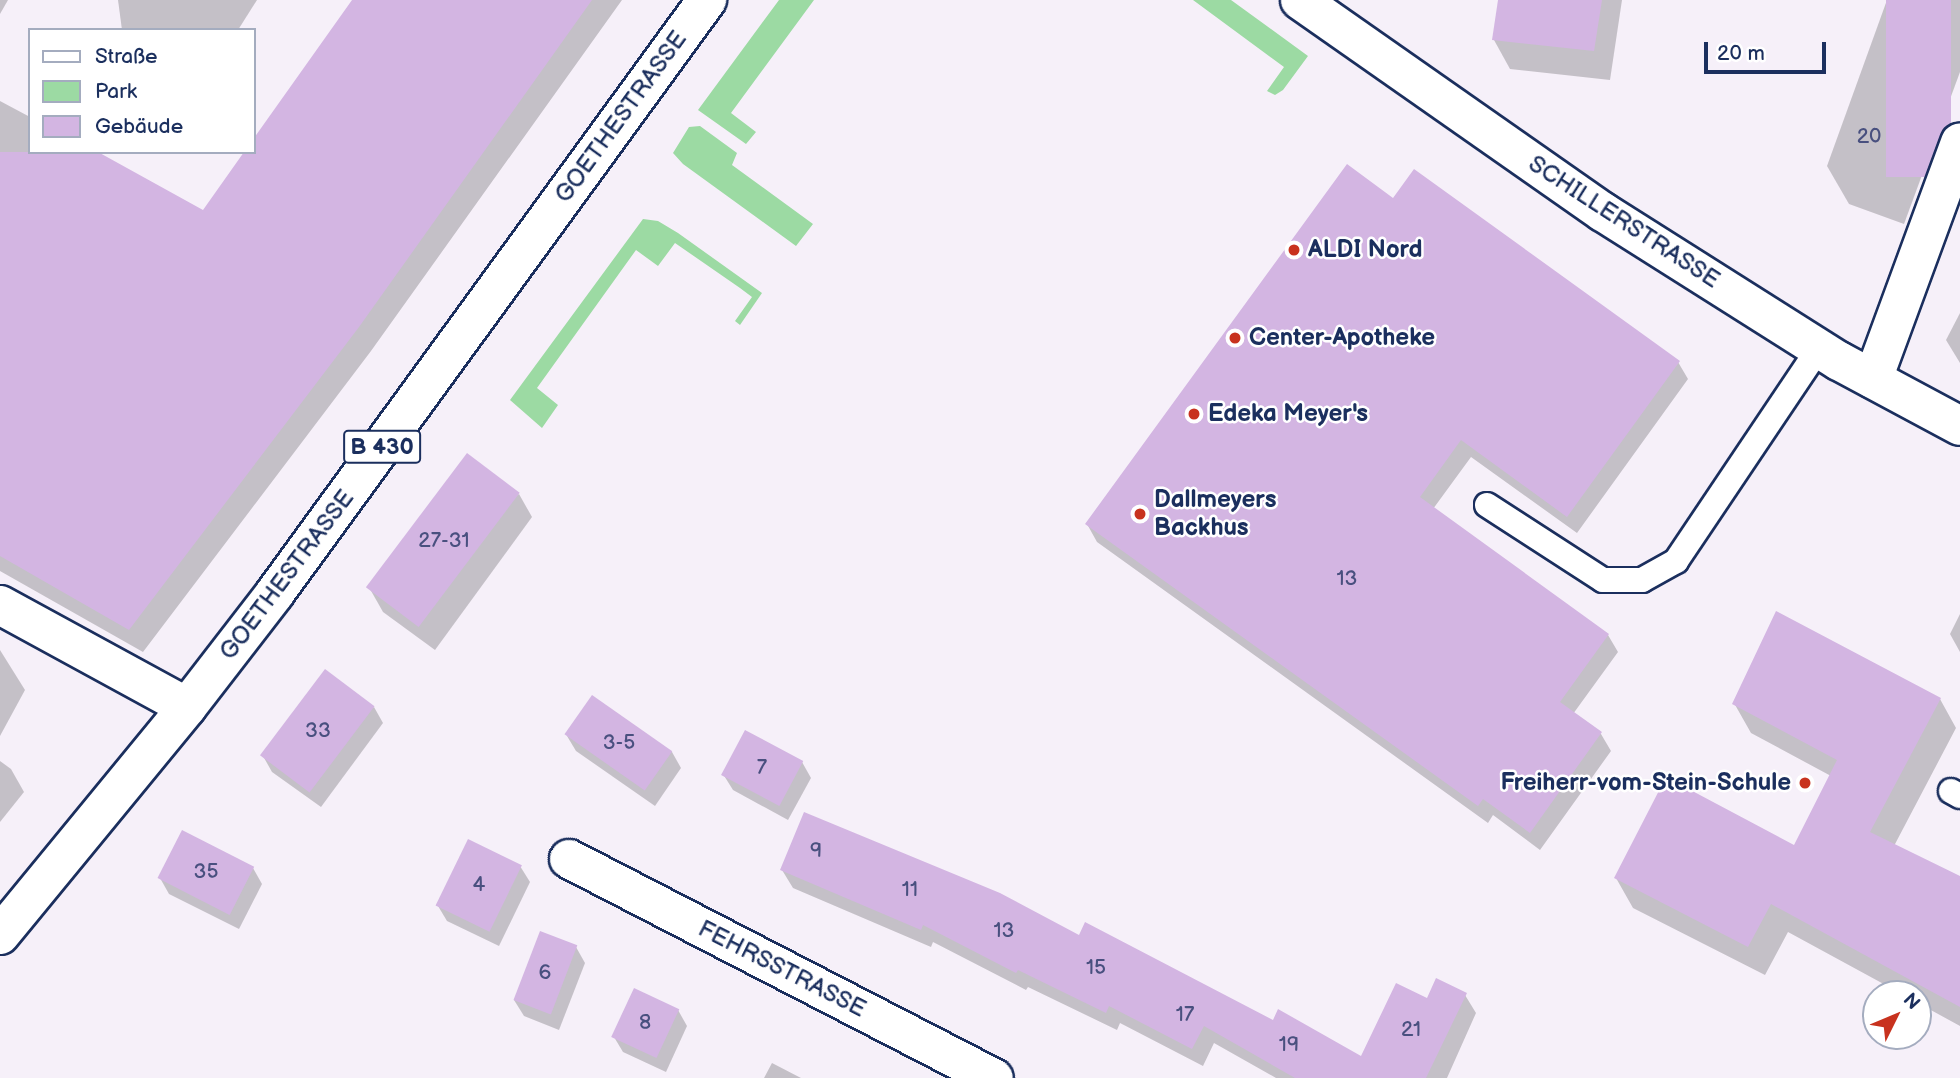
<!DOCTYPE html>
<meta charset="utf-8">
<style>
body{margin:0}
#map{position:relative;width:1960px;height:1078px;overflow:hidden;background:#f6f0f9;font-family:"Balsamiq Sans",sans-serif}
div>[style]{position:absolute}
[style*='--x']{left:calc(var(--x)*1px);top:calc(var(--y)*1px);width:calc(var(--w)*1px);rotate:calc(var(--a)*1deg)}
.green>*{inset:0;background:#9cdaa3}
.shadow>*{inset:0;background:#0003}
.building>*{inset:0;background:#d3b5e2;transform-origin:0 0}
.roads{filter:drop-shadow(2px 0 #1b2f5e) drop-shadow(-2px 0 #1b2f5e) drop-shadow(0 2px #1b2f5e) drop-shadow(0 -2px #1b2f5e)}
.service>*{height:24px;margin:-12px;padding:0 12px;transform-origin:12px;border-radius:12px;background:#fff}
.minor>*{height:38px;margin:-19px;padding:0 19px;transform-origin:19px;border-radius:19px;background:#fff}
.primary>*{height:38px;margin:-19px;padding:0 19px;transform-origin:19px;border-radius:19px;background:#fff}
.dots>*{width:19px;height:19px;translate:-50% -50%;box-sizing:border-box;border:4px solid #fff;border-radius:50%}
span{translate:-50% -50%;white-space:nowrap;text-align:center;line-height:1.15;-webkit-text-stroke:5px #fff;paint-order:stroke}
.number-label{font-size:21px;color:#49507f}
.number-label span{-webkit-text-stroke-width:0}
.shield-label span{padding:2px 5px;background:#fff;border:2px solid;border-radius:5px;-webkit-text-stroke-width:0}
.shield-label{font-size:23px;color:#1b2f5e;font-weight:700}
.street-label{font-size:24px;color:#1b2f5e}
.poi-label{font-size:24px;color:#1b2f5e;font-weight:700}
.left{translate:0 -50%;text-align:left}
.right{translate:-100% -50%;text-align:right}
.legend{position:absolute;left:28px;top:28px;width:228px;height:126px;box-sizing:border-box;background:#fff;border:2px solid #a4acbf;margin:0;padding:9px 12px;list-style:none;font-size:21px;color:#1b2f5e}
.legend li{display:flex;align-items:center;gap:14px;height:35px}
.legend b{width:35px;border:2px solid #a4acbf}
.north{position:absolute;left:1862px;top:980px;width:70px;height:70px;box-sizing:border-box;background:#fff;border:2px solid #a4acbf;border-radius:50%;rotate:47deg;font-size:19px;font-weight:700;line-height:28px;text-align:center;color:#1b2f5e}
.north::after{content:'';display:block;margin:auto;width:24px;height:32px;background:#c8321e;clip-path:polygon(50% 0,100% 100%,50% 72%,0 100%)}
.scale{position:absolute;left:1704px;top:42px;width:122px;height:32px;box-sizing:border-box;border:4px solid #1b2f5e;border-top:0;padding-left:9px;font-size:21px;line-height:24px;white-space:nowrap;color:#1b2f5e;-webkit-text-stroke:5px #fff;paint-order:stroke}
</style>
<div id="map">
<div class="green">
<i style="clip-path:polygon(779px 0,814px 0,731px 113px,756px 132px,746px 144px,698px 110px)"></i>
<i style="clip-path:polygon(1193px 0,1231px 0,1308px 56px,1283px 90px,1275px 95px,1267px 91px,1284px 67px)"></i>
<i style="clip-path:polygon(700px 126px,737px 153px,732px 165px,813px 224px,796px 246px,683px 164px,673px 153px,689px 127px)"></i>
<i style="clip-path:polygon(643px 219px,658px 221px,678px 233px,762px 293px,740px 325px,735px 321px,752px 297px,740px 288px,675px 243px,658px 266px,636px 250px,537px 388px,558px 405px,542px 428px,510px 400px)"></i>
</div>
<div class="shadow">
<i style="clip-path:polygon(0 0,8px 0,0 14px)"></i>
<i style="clip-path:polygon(118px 0,257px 0,238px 30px,122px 30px)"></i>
<i style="clip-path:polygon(354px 0,622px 0,371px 351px,143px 652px,0 571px,0 101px,30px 117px,30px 152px,204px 212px,254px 152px,254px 141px)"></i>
<i style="clip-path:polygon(1499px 0,1622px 0,1610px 80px,1510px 69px,1494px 40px)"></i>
<i style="clip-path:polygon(1887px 0,1960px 0,1960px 72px,1904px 224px,1849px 204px,1827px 166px)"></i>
<i style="clip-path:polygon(1394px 200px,1678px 362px,1688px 379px,1577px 533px,1471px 457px,1433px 509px,1608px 635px,1618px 652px,1573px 714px,1601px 734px,1611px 751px,1540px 850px,1493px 815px,1488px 823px,1097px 542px,1087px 524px)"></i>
<i style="clip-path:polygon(1960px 313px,1960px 363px,1946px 340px)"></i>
<i style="clip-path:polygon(519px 494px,532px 517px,435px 650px,383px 612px,370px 589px)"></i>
<i style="clip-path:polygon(1960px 614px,1960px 652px,1950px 634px)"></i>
<i style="clip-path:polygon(0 650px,25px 690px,0 736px)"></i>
<i style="clip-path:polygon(1940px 699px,1956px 728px,1894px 846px,1960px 877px,1960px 1026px,1918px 1003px,1918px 994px,1902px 994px,1788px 932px,1765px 975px,1633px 908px,1616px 878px,1795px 847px,1831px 776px,1751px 733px,1734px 703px)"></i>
<i style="clip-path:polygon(374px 707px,383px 723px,321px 807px,272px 772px,263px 756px)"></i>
<i style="clip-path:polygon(567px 736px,672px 752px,681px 768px,655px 806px,576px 751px)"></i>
<i style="clip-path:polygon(0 761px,11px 769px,24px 792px,0 822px)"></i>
<i style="clip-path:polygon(802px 762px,811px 778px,788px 820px,733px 790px,723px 774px)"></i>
<i style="clip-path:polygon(520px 866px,530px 882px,499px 946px,447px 921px,438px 906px)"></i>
<i style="clip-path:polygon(253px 868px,262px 884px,239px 929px,169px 894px,160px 878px)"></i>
<i style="clip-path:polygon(782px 870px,1080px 937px,1362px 1059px,1427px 1001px,1465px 995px,1476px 1013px,1447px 1078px,1276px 1078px,1214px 1043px,1203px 1066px,1120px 1023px,1117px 1030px,1028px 987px,1026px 990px,933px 942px,931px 947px,793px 888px)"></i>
<i style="clip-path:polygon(576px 947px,585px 963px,559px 1030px,524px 1016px,514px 1000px)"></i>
<i style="clip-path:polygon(678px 1010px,687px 1026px,666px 1072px,623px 1052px,614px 1037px)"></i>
<i style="clip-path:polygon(772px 1063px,801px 1078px,764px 1078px)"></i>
</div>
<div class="building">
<i style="clip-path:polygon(352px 0,592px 0,359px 327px,129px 630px,0 556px,0 152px,98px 152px,203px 210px,244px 152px,254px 152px,254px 138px)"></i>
<i style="clip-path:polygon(1498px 0,1602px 0,1594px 51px,1492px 40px)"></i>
<i style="left:1886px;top:0;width:65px;height:177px"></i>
<i style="clip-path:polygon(1347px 164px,1393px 198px,1414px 169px,1680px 361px,1567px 517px,1461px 440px,1420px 497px,1609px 634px,1560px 702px,1602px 732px,1530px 833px,1483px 799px,1478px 806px,1085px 524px)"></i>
<i style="left:467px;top:453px;width:66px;height:168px;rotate:37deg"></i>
<i style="clip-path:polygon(1776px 611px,1941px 698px,1870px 832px,1960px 876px,1960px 1007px,1771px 904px,1748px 947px,1614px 878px,1666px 777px,1794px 845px,1837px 760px,1732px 704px)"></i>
<i style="left:325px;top:669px;width:62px;height:108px;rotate:37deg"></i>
<i style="left:592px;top:695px;width:98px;height:48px;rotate:35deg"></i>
<i style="left:745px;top:730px;width:66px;height:51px;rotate:28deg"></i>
<i style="clip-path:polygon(804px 812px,1000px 893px,1079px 935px,1085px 922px,1273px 1020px,1278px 1009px,1361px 1056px,1396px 983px,1427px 998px,1436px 978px,1467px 993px,1426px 1078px,1295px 1078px,1204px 1026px,1192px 1049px,1109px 1006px,1106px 1013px,1018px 970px,1016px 973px,923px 925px,921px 930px,780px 870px)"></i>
<i style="left:182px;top:830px;width:81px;height:54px;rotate:27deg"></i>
<i style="left:468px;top:839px;width:60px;height:74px;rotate:26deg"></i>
<i style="left:540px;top:931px;width:40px;height:74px;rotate:21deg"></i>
<i style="left:634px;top:988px;width:50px;height:54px;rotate:25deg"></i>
</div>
<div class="roads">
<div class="service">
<i style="--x:1487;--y:505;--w:138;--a:32.9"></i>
<i style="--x:1603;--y:580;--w:39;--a:0"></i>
<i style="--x:1642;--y:580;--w:39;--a:-29"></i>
<i style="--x:1676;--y:561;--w:257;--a:-56.1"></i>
<i style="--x:1951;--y:791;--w:10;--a:29"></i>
</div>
<div class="minor">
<i style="--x:1300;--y:0;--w:370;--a:35"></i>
<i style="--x:1603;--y:212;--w:279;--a:32.3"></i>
<i style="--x:1839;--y:361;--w:137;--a:28.2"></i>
<i style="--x:1873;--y:379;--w:252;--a:-69.8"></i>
<i style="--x:0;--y:605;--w:213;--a:28.6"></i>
<i style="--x:569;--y:859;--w:478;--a:27.3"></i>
</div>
<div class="primary">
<i style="--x:0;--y:935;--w:295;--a:-50.6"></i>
<i style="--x:187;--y:707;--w:144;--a:-52.3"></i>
<i style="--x:275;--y:593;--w:734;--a:-53.93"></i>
</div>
</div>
<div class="dots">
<i style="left:1294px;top:250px;background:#c8321e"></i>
<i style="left:1235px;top:338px;background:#c8321e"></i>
<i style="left:1194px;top:414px;background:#c8321e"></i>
<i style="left:1140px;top:514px;background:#c8321e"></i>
<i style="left:1805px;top:783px;background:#c8321e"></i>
</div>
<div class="number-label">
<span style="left:1869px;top:137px">20</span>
<span style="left:444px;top:541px">27-31</span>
<span style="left:1347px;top:579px">13</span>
<span style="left:318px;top:731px">33</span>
<span style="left:619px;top:743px">3-5</span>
<span style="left:762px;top:768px">7</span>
<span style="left:816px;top:851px">9</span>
<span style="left:206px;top:872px">35</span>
<span style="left:479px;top:885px">4</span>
<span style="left:910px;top:890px">11</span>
<span style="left:1004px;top:931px">13</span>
<span style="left:1096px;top:968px">15</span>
<span style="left:545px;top:973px">6</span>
<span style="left:1185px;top:1015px">17</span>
<span style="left:645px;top:1023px">8</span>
<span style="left:1411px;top:1030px">21</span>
<span style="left:1289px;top:1045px">19</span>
</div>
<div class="shield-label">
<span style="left:382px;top:447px">B 430</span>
</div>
<div class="street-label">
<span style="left:621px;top:117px;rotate:-54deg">GOETHESTRASSE</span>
<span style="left:1624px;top:222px;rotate:33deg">SCHILLERSTRASSE</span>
<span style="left:287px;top:575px;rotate:-53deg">GOETHESTRASSE</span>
<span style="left:782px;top:969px;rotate:27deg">FEHRSSTRASSE</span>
</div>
<div class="poi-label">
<span class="left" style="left:1308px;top:250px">ALDI Nord</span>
<span class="left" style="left:1249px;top:338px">Center-Apotheke</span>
<span class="left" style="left:1208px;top:414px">Edeka Meyer's</span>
<span class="left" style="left:1154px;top:514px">Dallmeyers<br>Backhus</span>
<span class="right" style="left:1791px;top:783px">Freiherr-vom-Stein-Schule</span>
</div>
<ul class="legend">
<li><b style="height:9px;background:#fff"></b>Straße</li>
<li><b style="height:19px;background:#9cdaa3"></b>Park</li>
<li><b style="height:19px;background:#d3b5e2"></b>Gebäude</li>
</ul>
<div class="north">N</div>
<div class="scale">20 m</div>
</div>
